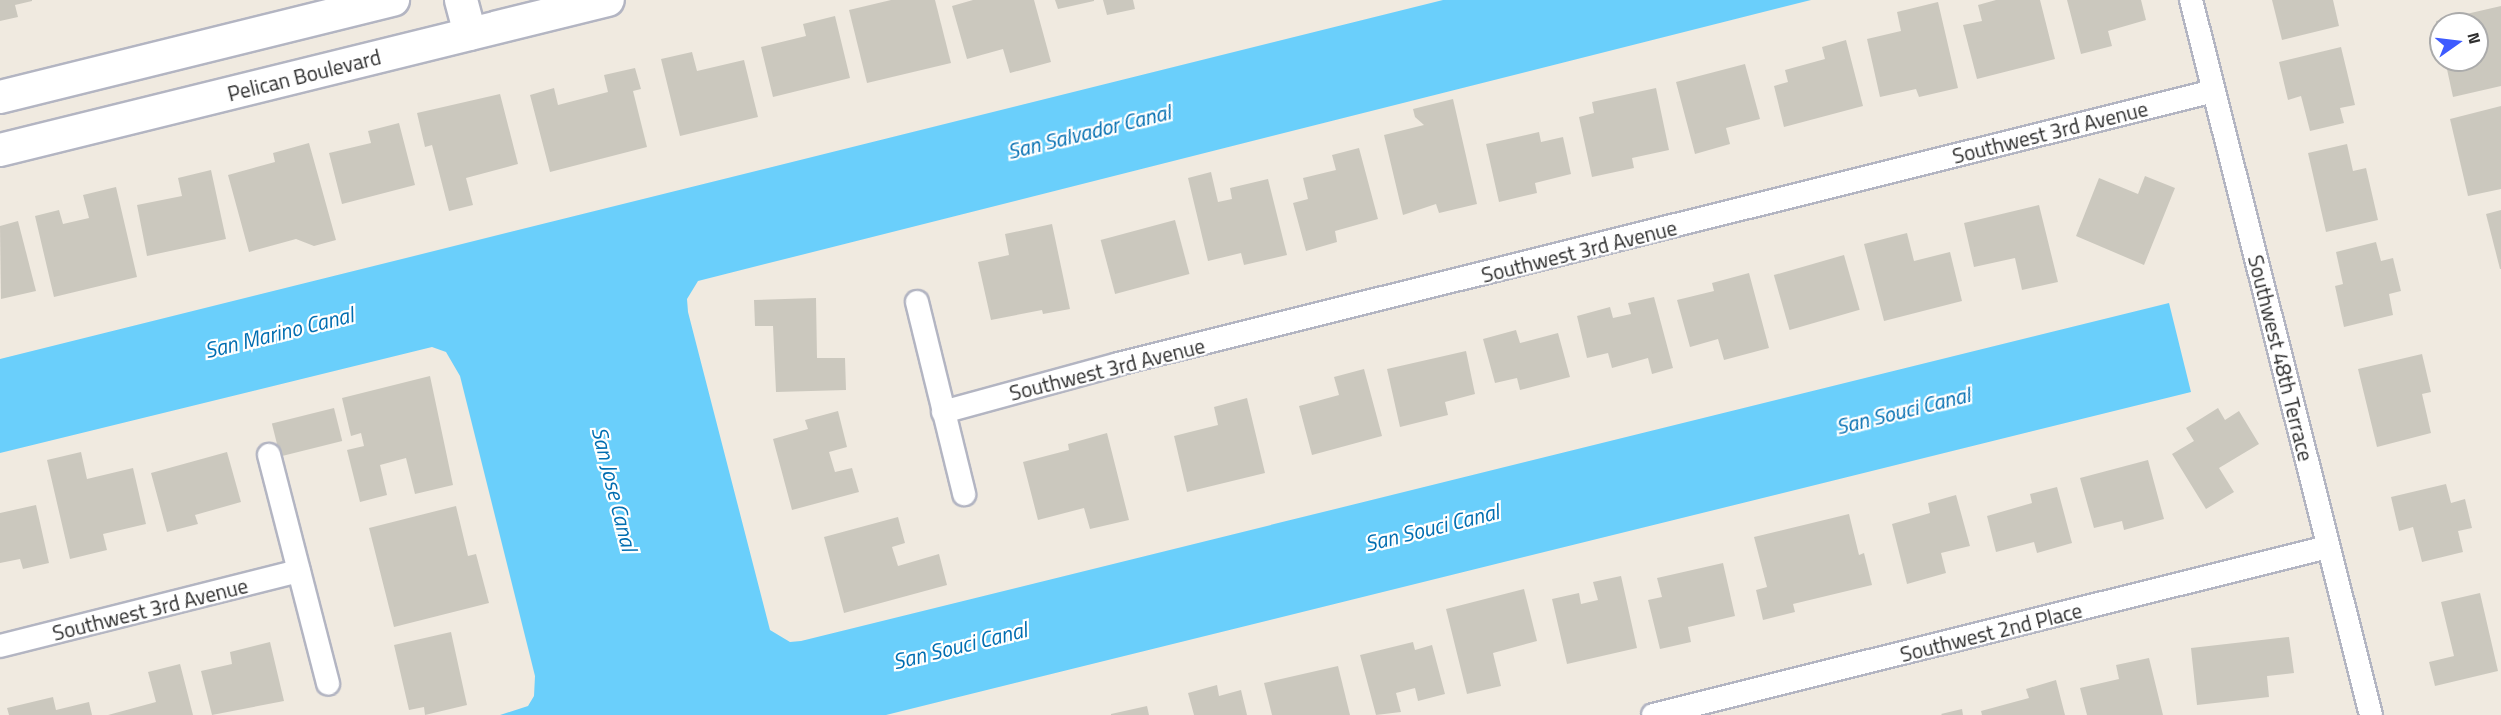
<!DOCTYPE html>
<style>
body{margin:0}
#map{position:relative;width:2501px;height:715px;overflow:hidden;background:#f0eae0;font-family:"Titillium Web",sans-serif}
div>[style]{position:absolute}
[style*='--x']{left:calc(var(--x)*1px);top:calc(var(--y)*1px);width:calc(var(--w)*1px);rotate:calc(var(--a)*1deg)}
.water>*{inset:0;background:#6acffb}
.building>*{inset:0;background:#cbc8be;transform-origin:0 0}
.roads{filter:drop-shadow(2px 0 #b3b5c2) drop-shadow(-2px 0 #b3b5c2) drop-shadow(0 2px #b3b5c2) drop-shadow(0 -2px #b3b5c2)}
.street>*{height:22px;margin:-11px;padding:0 11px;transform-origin:11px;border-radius:11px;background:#fff}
.secondary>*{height:32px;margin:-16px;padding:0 16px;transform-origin:16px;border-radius:16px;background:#fff}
span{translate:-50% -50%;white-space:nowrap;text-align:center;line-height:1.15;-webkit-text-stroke:4.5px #fff;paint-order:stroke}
.street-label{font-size:21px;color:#2e2e2e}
.water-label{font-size:22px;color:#006db0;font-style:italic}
.north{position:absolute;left:2429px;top:12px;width:60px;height:60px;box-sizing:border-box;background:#fff;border:2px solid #ababab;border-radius:50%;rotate:76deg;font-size:16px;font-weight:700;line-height:24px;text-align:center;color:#2e2e2e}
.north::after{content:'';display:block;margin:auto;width:21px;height:27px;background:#3e5bff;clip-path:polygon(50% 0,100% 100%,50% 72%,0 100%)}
</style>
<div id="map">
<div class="water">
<i style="clip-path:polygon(1443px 0,1811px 0,698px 281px,687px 299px,688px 312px,770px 630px,790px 642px,801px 641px,2169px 303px,2191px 392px,886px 715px,500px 715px,528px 706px,534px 696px,535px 676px,460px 376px,446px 352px,432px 347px,0 453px,0 359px)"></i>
</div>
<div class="building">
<i style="clip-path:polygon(0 0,32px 0,32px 1px,15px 5px,18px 17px,0 21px)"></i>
<i style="clip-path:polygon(891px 0,935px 0,951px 63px,867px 83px,849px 10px)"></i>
<i style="clip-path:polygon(973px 0,1034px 0,1051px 62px,1010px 73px,1003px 49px,967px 59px,952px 6px)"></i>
<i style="clip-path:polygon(1055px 0,1094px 0,1094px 1px,1058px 9px)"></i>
<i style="clip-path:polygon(1103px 0,1133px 0,1135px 9px,1107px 15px)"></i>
<i style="clip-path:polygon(1996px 0,2040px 0,2055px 59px,1977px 79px,1963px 25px,1982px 21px,1978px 5px)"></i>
<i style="clip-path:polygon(2067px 0,2141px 0,2146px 20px,2108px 31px,2112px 46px,2081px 54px)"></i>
<i style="clip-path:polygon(2272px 0,2333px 0,2339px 26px,2282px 40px)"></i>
<i style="clip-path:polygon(1938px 2px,1958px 88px,1919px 97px,1916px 89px,1880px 97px,1867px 39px,1901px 31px,1897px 12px)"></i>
<i style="clip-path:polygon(2501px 6px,2501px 86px,2453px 97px,2445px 60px,2477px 60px,2477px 24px,2441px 24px,2440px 38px,2436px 21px)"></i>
<i style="clip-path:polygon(835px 16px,850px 78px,773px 97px,761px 47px,806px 36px,803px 24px)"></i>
<i style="clip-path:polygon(1846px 40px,1863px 106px,1784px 127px,1774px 86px,1788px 82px,1785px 70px,1825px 59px,1822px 47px)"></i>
<i style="clip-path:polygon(2341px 47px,2355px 105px,2340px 108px,2344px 123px,2310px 131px,2301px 96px,2288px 100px,2279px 62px)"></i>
<i style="clip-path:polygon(692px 52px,697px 71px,744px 60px,758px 117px,680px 136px,661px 59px)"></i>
<i style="clip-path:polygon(1745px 64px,1760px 119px,1726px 128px,1730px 144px,1695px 154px,1676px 82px)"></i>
<i style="clip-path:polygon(635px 68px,641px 89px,633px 91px,647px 147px,550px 172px,530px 95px,554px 88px,558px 105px,608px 92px,604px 75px)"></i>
<i style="clip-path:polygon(1656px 88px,1669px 150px,1632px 158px,1634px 168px,1592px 177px,1579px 117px,1594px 113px,1592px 102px)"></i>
<i style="clip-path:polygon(500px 94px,518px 164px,466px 178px,473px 205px,449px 211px,432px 145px,425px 147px,417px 113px)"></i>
<i style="clip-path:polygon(1453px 99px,1477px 204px,1439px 213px,1436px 204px,1403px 215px,1384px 135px,1424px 125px,1415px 117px,1413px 109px)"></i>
<i style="clip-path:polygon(2501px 106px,2501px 189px,2468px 196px,2450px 119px)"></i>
<i style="clip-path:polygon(399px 123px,415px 185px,342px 204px,329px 153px,371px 143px,368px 131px)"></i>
<i style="clip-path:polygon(1539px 132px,1541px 142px,1563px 137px,1571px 174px,1535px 183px,1537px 193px,1499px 202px,1486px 144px)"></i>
<i style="clip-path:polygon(309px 143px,336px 240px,314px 246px,296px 239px,249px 252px,228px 175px,275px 162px,273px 153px)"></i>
<i style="clip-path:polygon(2347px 144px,2353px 171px,2366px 168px,2378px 220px,2326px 232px,2308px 153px)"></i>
<i style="clip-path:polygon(1359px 148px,1378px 219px,1335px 231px,1337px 242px,1306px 251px,1293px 203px,1308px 199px,1303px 178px,1336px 170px,1332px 155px)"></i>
<i style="clip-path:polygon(211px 170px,226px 239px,147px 256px,137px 205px,182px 196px,178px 178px)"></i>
<i style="clip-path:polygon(1211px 172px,1218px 202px,1232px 199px,1230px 188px,1268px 179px,1287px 255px,1244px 265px,1241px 253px,1208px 261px,1188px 178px)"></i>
<i style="clip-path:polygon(2145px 176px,2175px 188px,2144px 265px,2076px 236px,2099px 178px,2138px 194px)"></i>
<i style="clip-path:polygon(116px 187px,137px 277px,54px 297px,35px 216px,59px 210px,63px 224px,89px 218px,83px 195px)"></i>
<i style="clip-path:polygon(2039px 205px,2058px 282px,2022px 290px,2015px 258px,1974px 267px,1964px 223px)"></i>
<i style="clip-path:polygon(2501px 210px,2501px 269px,2500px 269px,2486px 214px)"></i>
<i style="left:1175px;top:220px;width:56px;height:77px;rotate:75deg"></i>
<i style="clip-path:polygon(18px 221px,36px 291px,1px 299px,0 226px)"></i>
<i style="clip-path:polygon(1052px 224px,1070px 309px,1043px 314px,1042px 310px,991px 320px,978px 262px,1009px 255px,1005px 234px)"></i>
<i style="clip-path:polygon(1907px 233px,1914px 261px,1950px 252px,1962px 301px,1884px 321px,1864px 244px)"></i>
<i style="clip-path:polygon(2376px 242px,2381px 261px,2393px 258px,2401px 291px,2389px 294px,2393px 315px,2344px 327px,2335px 286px,2343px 284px,2336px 252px)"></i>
<i style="left:1844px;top:255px;width:57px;height:73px;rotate:74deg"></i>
<i style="clip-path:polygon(1749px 273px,1769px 348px,1724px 360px,1718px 339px,1690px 347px,1677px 300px,1714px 291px,1712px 283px)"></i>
<i style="clip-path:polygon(1654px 297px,1673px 368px,1652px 374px,1648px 358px,1612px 368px,1608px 353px,1587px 358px,1577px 316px,1610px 307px,1613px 318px,1631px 314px,1628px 303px)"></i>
<i style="clip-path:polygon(816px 298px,817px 358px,845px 358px,846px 390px,776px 392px,773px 326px,755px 326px,754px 300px)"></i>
<i style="clip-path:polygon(1516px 330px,1520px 343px,1558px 333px,1570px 377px,1520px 390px,1517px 378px,1495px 383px,1483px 339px)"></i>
<i style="clip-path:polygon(1466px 351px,1475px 394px,1445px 402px,1448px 415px,1400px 427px,1387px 369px)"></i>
<i style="clip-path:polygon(2422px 354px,2431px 392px,2422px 394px,2431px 433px,2377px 447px,2358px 369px)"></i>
<i style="clip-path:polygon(1364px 369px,1382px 436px,1312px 455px,1299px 406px,1339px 395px,1334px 377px)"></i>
<i style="clip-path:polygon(430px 376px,453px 485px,415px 494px,406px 458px,380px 465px,387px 495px,360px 502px,347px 450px,364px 446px,361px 433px,351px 436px,342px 398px)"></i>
<i style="clip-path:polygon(1247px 398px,1265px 473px,1187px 492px,1174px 436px,1218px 425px,1214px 407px)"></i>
<i style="left:334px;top:408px;width:34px;height:64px;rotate:76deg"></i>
<i style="clip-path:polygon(2218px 408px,2225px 420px,2239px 411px,2259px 444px,2219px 468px,2234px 492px,2206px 509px,2172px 454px,2194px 441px,2186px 428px)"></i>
<i style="clip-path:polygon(838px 411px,847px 447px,829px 452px,835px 472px,852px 468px,859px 492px,792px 510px,773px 439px,808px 429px,805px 420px)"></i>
<i style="clip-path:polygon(1107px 433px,1129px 520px,1090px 529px,1084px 508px,1038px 520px,1023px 462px,1069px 450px,1068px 444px)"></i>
<i style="clip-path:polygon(81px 452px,87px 479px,133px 468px,146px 524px,103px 534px,107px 550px,70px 559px,47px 460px)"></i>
<i style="clip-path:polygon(227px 452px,241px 502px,195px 515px,198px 524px,167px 532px,151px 473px)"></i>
<i style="clip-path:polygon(2148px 460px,2164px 519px,2124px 530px,2122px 521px,2094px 528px,2080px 478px)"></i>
<i style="clip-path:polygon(2446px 484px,2451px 503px,2465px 499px,2472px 528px,2458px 531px,2463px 552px,2422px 562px,2413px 527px,2399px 531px,2391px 497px)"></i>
<i style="clip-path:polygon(2057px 487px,2072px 543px,2037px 553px,2034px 542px,1996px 552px,1987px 516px,2032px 503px,2030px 494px)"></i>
<i style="clip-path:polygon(1956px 495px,1970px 546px,1941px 553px,1946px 573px,1907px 584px,1892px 524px,1930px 513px,1928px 503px)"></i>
<i style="clip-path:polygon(36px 505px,49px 563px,23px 569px,20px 559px,0 563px,0 513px)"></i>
<i style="clip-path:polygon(456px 506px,468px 556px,476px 554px,489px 603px,394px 627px,369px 528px)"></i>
<i style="clip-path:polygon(1849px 514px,1859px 555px,1864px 553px,1872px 585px,1793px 604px,1795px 612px,1763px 620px,1756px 590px,1767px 587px,1754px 537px)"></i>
<i style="clip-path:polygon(898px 517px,905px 543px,892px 547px,898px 566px,939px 554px,947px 585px,844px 613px,824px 537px)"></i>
<i style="clip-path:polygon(1723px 563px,1735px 616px,1688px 627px,1691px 642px,1660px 649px,1648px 600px,1662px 597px,1657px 578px)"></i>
<i style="clip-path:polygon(1621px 576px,1637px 648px,1567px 664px,1552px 599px,1579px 593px,1581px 604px,1598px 600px,1593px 582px)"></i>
<i style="clip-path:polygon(1524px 589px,1537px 641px,1493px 653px,1501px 686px,1467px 694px,1446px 609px)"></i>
<i style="clip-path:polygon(2480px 593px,2498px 671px,2435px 686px,2429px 662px,2454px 656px,2441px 602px)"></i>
<i style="clip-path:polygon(451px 632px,467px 705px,425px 715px,424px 707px,409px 710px,394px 645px)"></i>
<i style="clip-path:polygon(2289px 637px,2294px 673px,2267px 676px,2269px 697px,2197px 705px,2191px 648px)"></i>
<i style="clip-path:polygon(270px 642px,284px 701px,212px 715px,201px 671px,232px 664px,230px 652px)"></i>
<i style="clip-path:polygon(1413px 642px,1415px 650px,1432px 645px,1445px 694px,1418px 701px,1415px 688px,1396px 693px,1401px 712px,1376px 715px,1360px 655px)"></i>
<i style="clip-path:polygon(2149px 658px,2163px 715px,2087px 715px,2080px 688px,2119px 679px,2116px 665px)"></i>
<i style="clip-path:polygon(180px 664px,193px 715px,108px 715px,156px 702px,148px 672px)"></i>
<i style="clip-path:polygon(1338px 666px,1350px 715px,1272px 715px,1264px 683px)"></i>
<i style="clip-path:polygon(2056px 680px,2065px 715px,1982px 715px,1981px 711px,2029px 698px,2026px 689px)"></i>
<i style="clip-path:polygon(1217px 685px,1219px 696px,1241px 690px,1247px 715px,1194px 715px,1188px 693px)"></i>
<i style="clip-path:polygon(53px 697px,56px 710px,89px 702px,92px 715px,9px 715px,7px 708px)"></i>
<i style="clip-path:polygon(1147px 706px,1149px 715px,1111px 715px,1111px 714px)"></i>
<i style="clip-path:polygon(1962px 709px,1963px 715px,1942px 715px,1941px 714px)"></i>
</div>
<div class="roads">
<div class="street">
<i style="--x:2191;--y:0;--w:737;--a:75.87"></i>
<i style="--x:917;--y:302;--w:198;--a:76.2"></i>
<i style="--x:943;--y:412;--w:181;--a:-15.3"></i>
<i style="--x:1118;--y:364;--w:1129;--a:-13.99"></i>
<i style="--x:269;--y:455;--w:236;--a:75.5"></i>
<i style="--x:0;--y:646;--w:308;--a:-14.1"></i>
<i style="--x:1653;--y:715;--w:696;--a:-13.98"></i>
</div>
<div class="secondary">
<i style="--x:461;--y:0;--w:35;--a:75"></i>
<i style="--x:0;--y:97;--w:405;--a:-13.9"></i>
<i style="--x:0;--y:150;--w:626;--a:-13.86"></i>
</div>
</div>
<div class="street-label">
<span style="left:304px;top:75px;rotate:-14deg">Pelican Boulevard</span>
<span style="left:2050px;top:132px;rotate:-14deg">Southwest 3rd Avenue</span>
<span style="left:1579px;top:251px;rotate:-14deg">Southwest 3rd Avenue</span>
<span style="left:2281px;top:358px;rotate:76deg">Southwest 48th Terrace</span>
<span style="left:1107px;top:369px;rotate:-14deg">Southwest 3rd Avenue</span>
<span style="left:150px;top:609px;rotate:-14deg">Southwest 3rd Avenue</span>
<span style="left:1991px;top:632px;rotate:-14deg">Southwest 2nd Place</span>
</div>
<div class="water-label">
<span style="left:1089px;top:132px;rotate:-14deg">San Salvador Canal</span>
<span style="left:279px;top:333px;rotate:-14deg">San Marino Canal</span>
<span style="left:1903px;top:411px;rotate:-14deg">San Souci Canal</span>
<span style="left:614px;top:489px;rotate:76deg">San Jose Canal</span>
<span style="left:1432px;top:528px;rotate:-14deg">San Souci Canal</span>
<span style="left:960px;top:646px;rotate:-14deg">San Souci Canal</span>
</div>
<div class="north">N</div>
</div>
